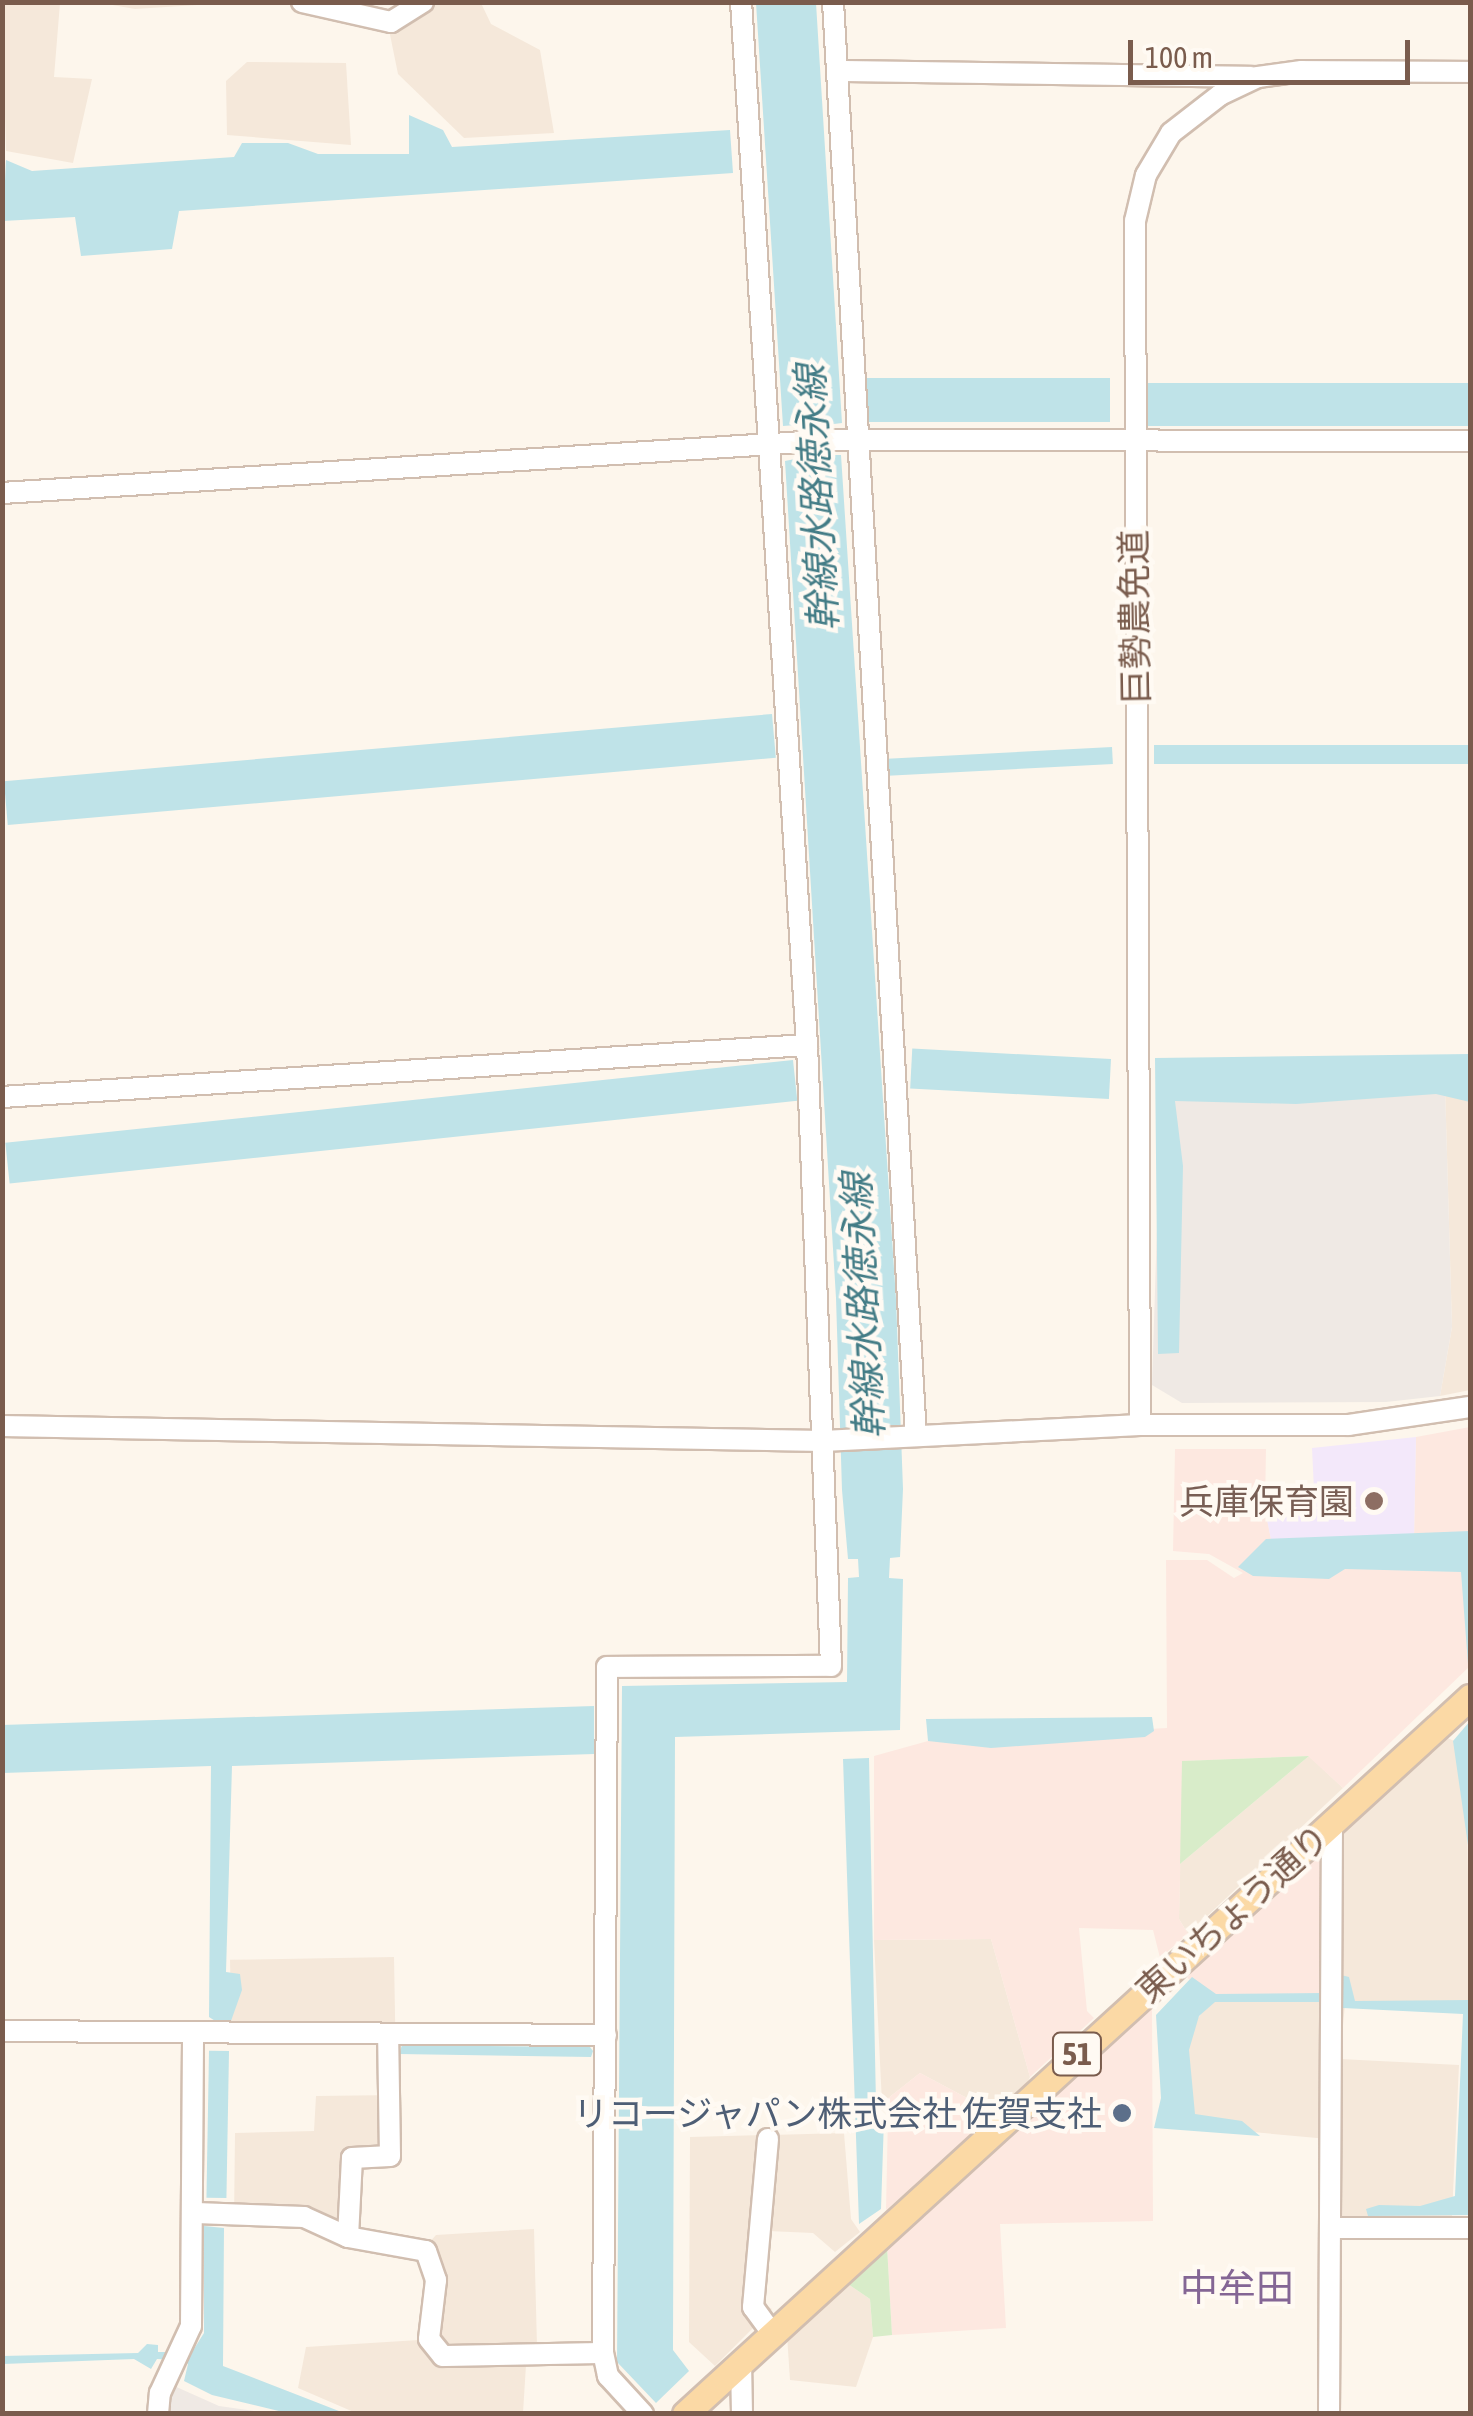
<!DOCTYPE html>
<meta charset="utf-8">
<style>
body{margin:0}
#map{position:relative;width:1473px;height:2416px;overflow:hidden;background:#fdf6ec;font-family:"Asap Condensed","Noto Sans JP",sans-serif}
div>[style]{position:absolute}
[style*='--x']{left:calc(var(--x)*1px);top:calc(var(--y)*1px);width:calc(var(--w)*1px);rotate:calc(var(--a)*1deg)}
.residential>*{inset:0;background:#f5e8da;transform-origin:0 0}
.commercial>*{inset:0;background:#fde8e0}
.industrial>*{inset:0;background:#efe9e4}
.education>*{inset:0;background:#f3e8fa}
.green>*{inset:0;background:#d8ecc9}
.water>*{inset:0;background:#bfe3e8;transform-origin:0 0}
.roads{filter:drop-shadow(2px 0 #d1beb0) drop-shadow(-2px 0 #d1beb0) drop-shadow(0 2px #d1beb0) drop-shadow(0 -2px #d1beb0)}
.minor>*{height:20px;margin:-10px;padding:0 10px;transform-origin:10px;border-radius:10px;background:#fff}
.major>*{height:25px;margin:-12.5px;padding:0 12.5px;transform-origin:12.5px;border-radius:12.5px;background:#fbd9a5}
.dots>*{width:28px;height:28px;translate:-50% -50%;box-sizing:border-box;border:5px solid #fffaf3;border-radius:50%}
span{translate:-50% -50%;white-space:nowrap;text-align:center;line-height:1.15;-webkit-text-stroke:9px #fffaf3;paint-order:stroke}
.shield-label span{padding:2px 8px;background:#fffaf3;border:2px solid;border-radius:8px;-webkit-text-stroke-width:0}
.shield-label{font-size:32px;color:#7a5c4d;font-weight:700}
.street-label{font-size:35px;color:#7a5c4d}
.education-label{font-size:35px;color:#785e54}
.right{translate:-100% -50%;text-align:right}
.service-label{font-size:35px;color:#4e5e75}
.water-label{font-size:38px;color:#437c86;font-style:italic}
.neighbourhood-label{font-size:38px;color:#846695}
.frame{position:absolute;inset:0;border:5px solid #7a5c4d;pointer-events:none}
.scale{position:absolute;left:1128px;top:40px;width:282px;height:45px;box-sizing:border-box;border:5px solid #7a5c4d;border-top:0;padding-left:12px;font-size:30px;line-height:35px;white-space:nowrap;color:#7a5c4d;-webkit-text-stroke:8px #fffaf3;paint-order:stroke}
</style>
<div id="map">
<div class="residential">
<i style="clip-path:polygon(2px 3px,60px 3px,54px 77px,92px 79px,73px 163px,6px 151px)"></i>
<i style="clip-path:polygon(101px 3px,101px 2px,228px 3px,135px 9px)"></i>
<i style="clip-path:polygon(410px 3px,481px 3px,491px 24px,540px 50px,554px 133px,464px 138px,398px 74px,386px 15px)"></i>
<i style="clip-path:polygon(247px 62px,346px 63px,351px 145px,227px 135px,226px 81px)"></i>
<i style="clip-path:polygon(1470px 1085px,1470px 1390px,1440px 1396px,1452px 1327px,1445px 1086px)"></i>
<i style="clip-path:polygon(1445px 1737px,1466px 1746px,1470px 2005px,1345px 2004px,1340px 2059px,1459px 2065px,1451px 2236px,1326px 2232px,1328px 2139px,1187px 2126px,1183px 2038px,1327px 1847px)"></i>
<i style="clip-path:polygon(1309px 1756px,1343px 1788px,1188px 1934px,1179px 1919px,1180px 1864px)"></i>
<i style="clip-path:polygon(991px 1939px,1030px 2077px,1025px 2087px,997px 2114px,920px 2073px,882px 2103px,874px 1940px)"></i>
<i style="left:394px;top:1957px;width:85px;height:164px;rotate:89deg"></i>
<i style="clip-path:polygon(396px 2095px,397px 2164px,359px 2166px,356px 2231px,234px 2220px,235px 2133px,314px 2131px,316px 2096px)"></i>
<i style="clip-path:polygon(844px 2133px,851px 2219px,860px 2232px,835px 2252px,813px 2233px,768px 2231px,760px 2302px,772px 2309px,715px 2366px,689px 2342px,690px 2137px)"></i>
<i style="clip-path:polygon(534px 2229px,537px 2346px,526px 2365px,523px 2413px,356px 2413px,298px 2388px,306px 2347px,419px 2340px,427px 2245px,436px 2235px)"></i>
<i style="clip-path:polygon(845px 2282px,870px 2299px,873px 2337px,856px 2387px,790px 2380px,787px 2335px)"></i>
</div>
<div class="commercial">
<i style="clip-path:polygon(1470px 1427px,1470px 1538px,1414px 1541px,1416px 1437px)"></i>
<i style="clip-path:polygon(1175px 1449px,1266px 1449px,1265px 1509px,1273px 1549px,1468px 1565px,1470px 1666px,1343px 1788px,1308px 1756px,1183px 1761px,1179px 1919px,1188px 1934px,1160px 1958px,1153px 1930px,1079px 1928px,1087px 2011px,1094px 2018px,1030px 2077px,991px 1939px,874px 1940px,874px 1756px,928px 1741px,1167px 1728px,1166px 1560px,1207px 1560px,1234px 1578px,1243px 1573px,1209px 1554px,1173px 1551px)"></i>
<i style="clip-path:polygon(1327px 1847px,1328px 1999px,1205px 1997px,1186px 1976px)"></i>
<i style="clip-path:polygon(1152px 2008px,1153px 2221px,1000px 2224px,1006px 2328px,892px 2335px,887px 2246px)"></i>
<i style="clip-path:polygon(920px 2073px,997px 2114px,886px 2210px,888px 2115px,882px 2103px)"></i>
</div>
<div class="industrial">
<i style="clip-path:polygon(1445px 1086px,1452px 1327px,1440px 1396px,1386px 1402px,1182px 1403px,1152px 1385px,1161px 1101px)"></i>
<i style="clip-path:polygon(172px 2385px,219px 2406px,268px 2413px,168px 2414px)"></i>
</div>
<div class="education">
<i style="clip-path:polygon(1416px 1437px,1414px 1541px,1273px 1549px,1266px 1515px,1315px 1511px,1312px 1448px)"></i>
</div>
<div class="green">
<i style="clip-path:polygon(1309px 1756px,1180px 1864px,1182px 1761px)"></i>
<i style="clip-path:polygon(887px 2246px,892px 2335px,873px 2337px,870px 2299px,845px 2282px)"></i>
</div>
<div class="water">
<i style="clip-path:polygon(756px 3px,816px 3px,842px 423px,826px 425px,829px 455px,841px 455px,896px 1299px,903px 1489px,900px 1557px,890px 1558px,889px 1578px,903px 1579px,900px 1730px,675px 1737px,673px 2350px,689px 2371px,656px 2403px,617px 2362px,622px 1686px,847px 1682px,848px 1578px,859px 1577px,858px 1559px,848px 1559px,842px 1490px,836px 1298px,785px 461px,800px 458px,796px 425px,783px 426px)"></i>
<i style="clip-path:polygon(409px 115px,443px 130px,452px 147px,730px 130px,733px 173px,179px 211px,172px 249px,81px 256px,75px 217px,3px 221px,6px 160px,32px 171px,234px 157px,242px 143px,288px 143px,318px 154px,409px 154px)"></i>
<i style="left:865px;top:378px;width:245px;height:44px"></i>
<i style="left:1146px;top:383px;width:324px;height:43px"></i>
<i style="left:772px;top:714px;width:44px;height:771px;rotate:85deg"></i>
<i style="left:1154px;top:745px;width:316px;height:19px"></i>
<i style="left:1112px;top:747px;width:17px;height:225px;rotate:87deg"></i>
<i style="clip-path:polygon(1470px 1054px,1470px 1102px,1436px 1094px,1296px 1104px,1175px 1101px,1183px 1166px,1179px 1353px,1158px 1354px,1155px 1058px)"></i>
<i style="left:1111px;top:1059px;width:40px;height:199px;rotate:93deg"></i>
<i style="left:793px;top:1060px;width:41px;height:792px;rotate:84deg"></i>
<i style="clip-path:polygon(1470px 1531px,1468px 1664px,1461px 1572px,1345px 1569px,1329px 1579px,1253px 1576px,1238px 1567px,1266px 1539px)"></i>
<i style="clip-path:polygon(594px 1706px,594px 1754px,232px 1766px,226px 1972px,240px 1974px,242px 1990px,231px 2021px,220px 2024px,209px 2017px,211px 1766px,3px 1773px,2px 1725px)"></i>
<i style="clip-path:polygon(1152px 1717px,1154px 1731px,1145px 1737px,991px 1748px,928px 1741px,926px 1719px)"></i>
<i style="clip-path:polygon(1470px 1721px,1470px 1859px,1453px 1741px)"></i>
<i style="clip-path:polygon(869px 1758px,876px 2104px,884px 2119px,881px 2209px,859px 2224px,843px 1759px)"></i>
<i style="clip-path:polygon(1341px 1975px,1349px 1977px,1355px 2001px,1470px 2000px,1470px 2215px,1368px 2216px,1366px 2209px,1379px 2205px,1420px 2206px,1455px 2196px,1463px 2014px,1343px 2008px)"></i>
<i style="clip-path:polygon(1192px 1977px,1216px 1994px,1324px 1993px,1324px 2002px,1215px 2002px,1199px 2016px,1189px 2050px,1195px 2114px,1242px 2121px,1260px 2136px,1154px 2128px,1161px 2098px,1156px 2015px)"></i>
<i style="clip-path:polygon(402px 2045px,590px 2047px,593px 2051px,591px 2057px,399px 2054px)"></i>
<i style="left:229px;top:2051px;width:147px;height:20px;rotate:91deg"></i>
<i style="clip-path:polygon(204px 2226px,224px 2228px,223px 2366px,344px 2413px,287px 2413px,212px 2395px,184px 2381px,188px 2364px,182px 2360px,157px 2359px,151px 2369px,134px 2359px,3px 2364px,2px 2356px,138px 2353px,147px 2344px,158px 2345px,158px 2352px,192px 2352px,204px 2333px)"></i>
</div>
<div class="roads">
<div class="minor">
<i style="--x:302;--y:2;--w:91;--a:12.7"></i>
<i style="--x:391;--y:22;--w:38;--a:-32"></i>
<i style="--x:833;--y:2;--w:1436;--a:86.69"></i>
<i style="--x:838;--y:71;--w:413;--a:0.8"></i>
<i style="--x:2;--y:493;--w:834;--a:-3.64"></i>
<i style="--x:834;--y:440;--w:636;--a:0.09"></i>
<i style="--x:2;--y:1097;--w:807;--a:-3.7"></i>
<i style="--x:1140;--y:1425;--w:1204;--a:-90.24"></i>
<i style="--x:1135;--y:221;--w:47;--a:-76.6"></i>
<i style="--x:1146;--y:175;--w:49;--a:-59.2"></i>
<i style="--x:1171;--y:133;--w:62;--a:-37.8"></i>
<i style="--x:1220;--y:95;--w:42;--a:-25.3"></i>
<i style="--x:1258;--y:77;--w:44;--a:-7.8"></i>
<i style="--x:1302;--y:71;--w:168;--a:0.3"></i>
<i style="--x:2;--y:1426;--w:821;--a:1.05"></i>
<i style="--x:823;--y:1441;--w:317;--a:-2.9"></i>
<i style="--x:1140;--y:1425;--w:209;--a:0"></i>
<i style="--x:1349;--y:1425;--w:122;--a:-8.5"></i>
<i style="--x:2;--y:2031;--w:604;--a:0.38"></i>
<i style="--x:768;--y:2139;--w:169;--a:95.1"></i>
<i style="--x:753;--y:2307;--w:32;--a:54"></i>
<i style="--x:196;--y:2213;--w:108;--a:2.1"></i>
<i style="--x:304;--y:2217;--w:48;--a:24.4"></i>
<i style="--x:348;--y:2237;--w:79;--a:10.2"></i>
<i style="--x:426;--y:2251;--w:31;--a:71"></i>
<i style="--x:436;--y:2280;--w:59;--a:96.8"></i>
<i style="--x:429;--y:2339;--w:22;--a:51"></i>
<i style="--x:443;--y:2356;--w:160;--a:-1.1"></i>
<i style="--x:1333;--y:2228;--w:137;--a:0"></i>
<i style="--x:348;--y:2237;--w:79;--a:-87.1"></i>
<i style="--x:352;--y:2158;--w:38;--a:-3"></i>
<i style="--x:390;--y:2156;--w:121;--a:-90.9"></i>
<i style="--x:741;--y:2362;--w:52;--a:88.9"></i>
<i style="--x:158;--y:2414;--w:21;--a:-85"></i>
<i style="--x:160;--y:2393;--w:74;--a:-65.2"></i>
<i style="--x:191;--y:2326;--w:291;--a:-89.6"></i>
<i style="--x:643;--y:2414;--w:52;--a:-132.6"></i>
<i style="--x:608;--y:2376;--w:24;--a:-102"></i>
<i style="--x:603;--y:2353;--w:686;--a:-89.67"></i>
<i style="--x:607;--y:1667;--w:224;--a:-0.3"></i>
<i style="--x:831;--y:1666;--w:621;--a:-92.21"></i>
<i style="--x:807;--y:1045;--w:1045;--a:-93.62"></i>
<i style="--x:1329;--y:2414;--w:593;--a:-89.71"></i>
</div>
<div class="major">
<i style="--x:685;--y:2414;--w:1063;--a:-42.41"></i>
</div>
</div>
<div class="dots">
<i style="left:1374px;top:1501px;background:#8d6e63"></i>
<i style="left:1122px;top:2113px;background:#5c6f8a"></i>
</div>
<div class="shield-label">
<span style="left:1077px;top:2054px">51</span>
</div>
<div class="street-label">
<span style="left:1134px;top:617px;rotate:-91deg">巨勢農免道</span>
<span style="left:1232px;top:1913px;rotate:-42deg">東いちょう通り</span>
</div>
<div class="education-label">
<span class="right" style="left:1354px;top:1501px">兵庫保育園</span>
</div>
<div class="service-label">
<span class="right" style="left:1102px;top:2113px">リコージャパン株式会社 佐賀支社</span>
</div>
<div class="water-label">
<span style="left:817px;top:498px;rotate:-93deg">幹線水路徳永線</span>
<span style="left:863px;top:1306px;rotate:-93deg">幹線水路徳永線</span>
</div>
<div class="neighbourhood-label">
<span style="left:1237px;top:2288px">中牟田</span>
</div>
<div class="frame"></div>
<div class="scale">100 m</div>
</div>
